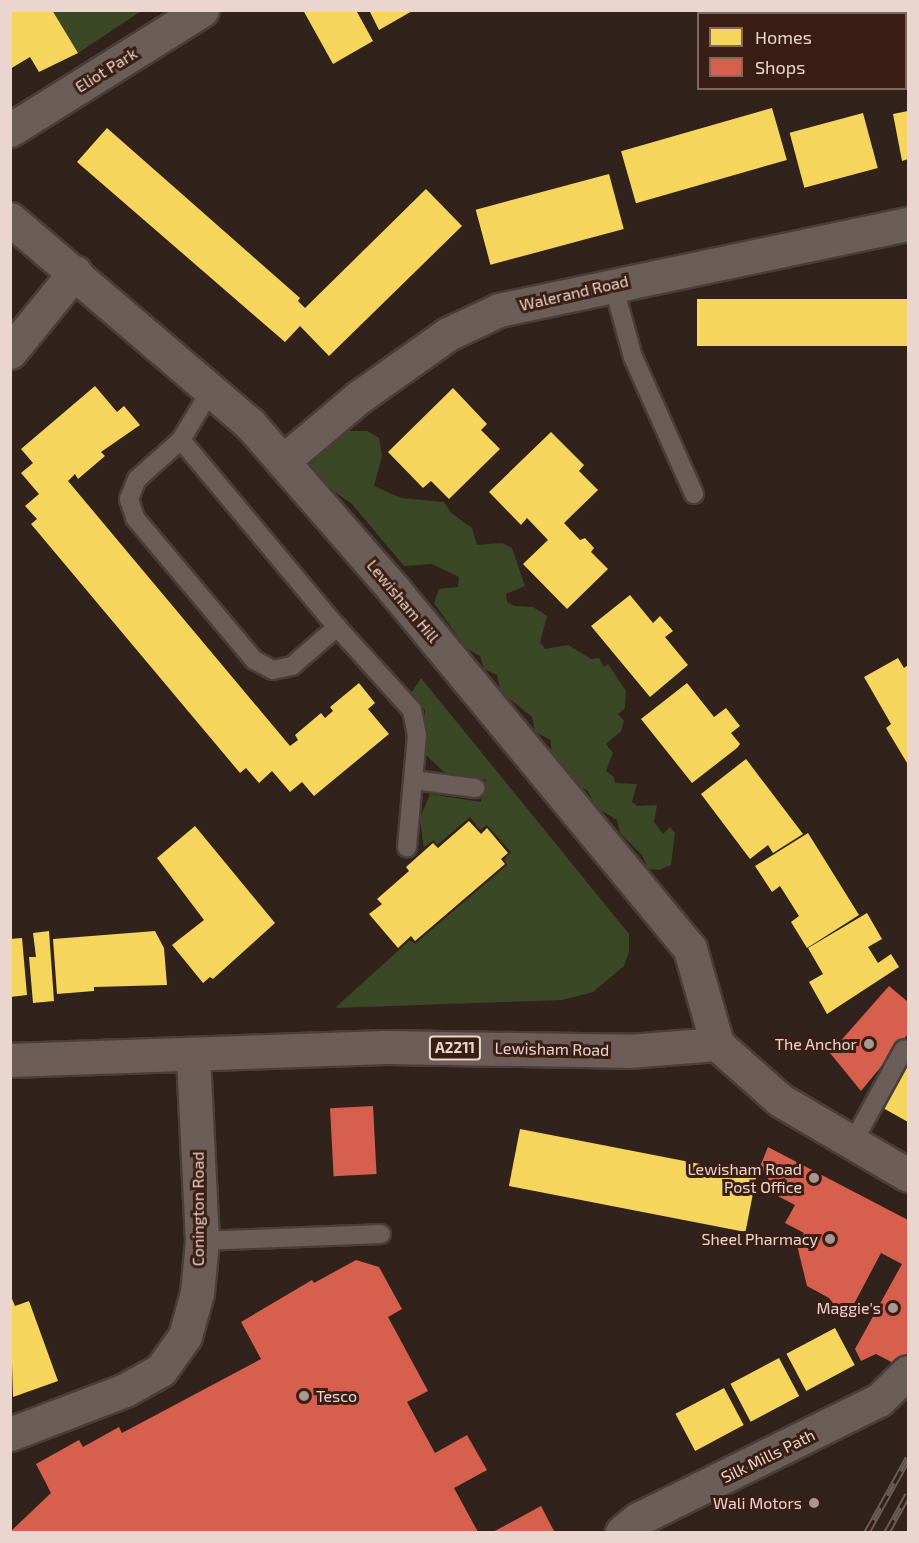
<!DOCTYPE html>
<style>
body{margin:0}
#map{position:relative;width:919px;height:1543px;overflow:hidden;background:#32221c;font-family:"Exo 2",sans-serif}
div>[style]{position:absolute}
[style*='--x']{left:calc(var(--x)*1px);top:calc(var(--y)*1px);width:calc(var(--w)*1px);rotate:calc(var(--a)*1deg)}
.green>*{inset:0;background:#3b4825}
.homes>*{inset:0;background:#f6d55c;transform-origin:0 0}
.shops>*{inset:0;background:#d6604d;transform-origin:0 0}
.roads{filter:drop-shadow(2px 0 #4b3d39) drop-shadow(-2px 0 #4b3d39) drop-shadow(0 2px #4b3d39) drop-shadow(0 -2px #4b3d39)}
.lane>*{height:18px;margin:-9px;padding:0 9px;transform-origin:9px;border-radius:9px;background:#6b5e59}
.street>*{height:33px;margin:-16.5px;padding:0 16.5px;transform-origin:16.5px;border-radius:16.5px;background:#6b5e59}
.secondary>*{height:33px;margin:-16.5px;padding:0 16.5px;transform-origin:16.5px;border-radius:16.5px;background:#6b5e59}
.primary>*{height:33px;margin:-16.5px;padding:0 16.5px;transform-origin:16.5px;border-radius:16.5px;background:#6e5c58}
.rail>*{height:7px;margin-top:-3.5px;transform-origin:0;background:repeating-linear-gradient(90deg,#3b1e13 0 14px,#685c57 0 28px);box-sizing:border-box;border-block:2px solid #685c57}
.dots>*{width:16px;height:16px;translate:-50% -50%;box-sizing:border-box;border:3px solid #3b1e13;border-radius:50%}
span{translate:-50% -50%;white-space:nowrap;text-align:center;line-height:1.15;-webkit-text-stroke:6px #3b1e13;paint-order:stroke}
.shield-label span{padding:2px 4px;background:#3b1e13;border:2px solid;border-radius:4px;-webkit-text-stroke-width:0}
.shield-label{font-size:15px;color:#ead6cf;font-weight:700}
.street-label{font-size:16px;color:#ead6cf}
.poi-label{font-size:16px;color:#ead6cf}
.right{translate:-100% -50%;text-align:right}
.left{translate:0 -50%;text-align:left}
.frame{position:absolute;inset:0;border:12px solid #ead6cf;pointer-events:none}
.legend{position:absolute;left:697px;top:12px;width:210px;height:78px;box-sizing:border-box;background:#3b1e13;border:2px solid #81685e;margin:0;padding:8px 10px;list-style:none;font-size:18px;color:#ead6cf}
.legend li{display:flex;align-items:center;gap:12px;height:30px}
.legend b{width:30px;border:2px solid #81685e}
</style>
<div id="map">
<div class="green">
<i style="clip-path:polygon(52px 11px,141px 11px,78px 53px)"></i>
<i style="clip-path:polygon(345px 431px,367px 431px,379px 438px,382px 456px,374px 486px,401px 498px,444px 502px,451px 513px,472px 528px,477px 545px,502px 543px,512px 548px,525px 586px,506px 594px,507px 602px,514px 606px,533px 607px,547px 616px,540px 642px,545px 649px,568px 645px,591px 659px,599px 658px,604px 667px,608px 664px,626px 691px,625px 708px,618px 714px,624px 721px,621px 731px,606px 744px,613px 753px,606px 771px,614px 777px,615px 783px,637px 784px,632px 802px,637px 806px,657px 805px,654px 822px,663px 834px,670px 827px,675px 833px,671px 865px,659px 870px,648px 869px,642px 855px,620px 833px,617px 820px,596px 807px,588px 791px,571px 781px,562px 765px,551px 762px,551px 740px,535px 732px,532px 717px,501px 692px,497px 675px,484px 669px,480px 656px,466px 648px,434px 603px,439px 589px,458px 587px,459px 577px,432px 564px,404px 566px,352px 504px,329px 488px,310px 465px)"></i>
<i style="clip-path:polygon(421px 678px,629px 934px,629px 951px,624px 966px,593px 992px,562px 1000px,335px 1008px,410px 940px,415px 944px,507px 865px,504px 860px,511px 852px,487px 825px,480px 830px,470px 817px,437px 845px,434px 840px,424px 847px,423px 844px,420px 818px,430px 794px,481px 802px,486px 780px,444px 772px,425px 754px,425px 710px,412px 692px)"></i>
</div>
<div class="homes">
<i style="clip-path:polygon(10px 10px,52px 10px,78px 53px,39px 72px,30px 57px,10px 69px)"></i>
<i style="clip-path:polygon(303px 10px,356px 10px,373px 41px,333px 64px)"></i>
<i style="clip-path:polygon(369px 10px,414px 10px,379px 30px)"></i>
<i style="clip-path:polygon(876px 10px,908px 10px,908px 53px,906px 14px)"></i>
<i style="left:772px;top:108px;width:54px;height:157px;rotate:74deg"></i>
<i style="clip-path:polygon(908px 111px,908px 159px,902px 161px,893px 114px)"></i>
<i style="left:863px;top:113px;width:57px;height:76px;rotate:75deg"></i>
<i style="clip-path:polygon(107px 128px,300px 298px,298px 301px,305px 308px,426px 189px,462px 226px,329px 356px,300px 326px,285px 342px,77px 162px)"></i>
<i style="left:609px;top:174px;width:57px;height:138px;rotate:75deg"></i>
<i style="left:908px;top:299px;width:47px;height:211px;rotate:90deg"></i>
<i style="clip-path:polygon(95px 386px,117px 412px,124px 406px,140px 425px,101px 452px,105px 456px,78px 479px,75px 474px,68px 481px,290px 746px,298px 740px,295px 735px,321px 713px,325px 718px,333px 711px,330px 707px,359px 683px,375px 703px,368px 709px,389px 734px,314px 796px,302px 782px,290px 792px,272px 771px,259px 783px,246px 768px,240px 773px,31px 524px,37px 519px,25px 506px,39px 494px,21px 473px,33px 463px,21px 449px)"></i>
<i style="clip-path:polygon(453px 388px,487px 424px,481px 430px,500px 449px,449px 499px,431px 481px,423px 488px,388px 452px)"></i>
<i style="clip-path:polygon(551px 432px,584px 465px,579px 471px,598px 490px,564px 523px,580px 540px,585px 538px,594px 548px,591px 552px,608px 569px,567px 609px,523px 564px,548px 540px,527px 518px,521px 525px,489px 492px)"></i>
<i style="clip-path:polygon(630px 595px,653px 623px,660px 616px,673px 631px,665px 637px,688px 665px,650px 697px,591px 626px)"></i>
<i style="clip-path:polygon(898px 658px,904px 668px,908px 665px,907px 763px,886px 728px,891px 724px,864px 677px)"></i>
<i style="clip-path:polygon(687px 683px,714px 717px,726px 708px,740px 726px,731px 733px,740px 744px,737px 748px,692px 783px,641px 719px)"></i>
<i style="clip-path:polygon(746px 759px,803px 834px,773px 853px,768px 845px,750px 859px,701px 794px)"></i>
<i style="clip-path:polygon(469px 821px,481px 834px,487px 828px,508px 853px,501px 859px,505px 864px,415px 941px,411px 936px,398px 948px,369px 914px,382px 904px,377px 899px,409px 871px,406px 867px,433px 843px,438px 848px)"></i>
<i style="clip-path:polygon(195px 826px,275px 923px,213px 979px,210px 977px,203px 983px,172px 945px,204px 920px,157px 858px)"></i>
<i style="clip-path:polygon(808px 833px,859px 915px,807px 948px,791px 922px,799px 916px,780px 886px,772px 892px,755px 866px)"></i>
<i style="clip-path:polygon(867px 913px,882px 939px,868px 947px,878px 963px,891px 954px,899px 967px,827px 1014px,809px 982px,823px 974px,808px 948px)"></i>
<i style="clip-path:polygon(49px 931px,54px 1001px,33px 1003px,29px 957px,36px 957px,33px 933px)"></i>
<i style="clip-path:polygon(155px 931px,164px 948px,167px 985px,94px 987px,94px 991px,57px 994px,53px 939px)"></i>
<i style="clip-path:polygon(22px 938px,27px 995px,10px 997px,10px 939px)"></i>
<i style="clip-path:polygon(908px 1061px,908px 1122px,883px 1108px)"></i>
<i style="left:520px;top:1129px;width:241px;height:58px;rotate:11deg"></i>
<i style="clip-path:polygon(10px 1294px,15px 1306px,29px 1301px,58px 1381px,13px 1397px)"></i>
<i style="left:835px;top:1328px;width:42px;height:55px;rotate:62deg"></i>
<i style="left:779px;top:1358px;width:43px;height:55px;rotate:62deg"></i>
<i style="left:724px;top:1388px;width:42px;height:55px;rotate:62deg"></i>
</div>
<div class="shops">
<i style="clip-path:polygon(889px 986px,908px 1002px,908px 1034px,861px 1091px,830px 1053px)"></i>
<i style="left:373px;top:1106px;width:68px;height:43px;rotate:87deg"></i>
<i style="clip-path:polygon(768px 1147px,908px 1220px,908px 1358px,903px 1368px,876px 1354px,861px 1361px,855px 1349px,902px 1264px,881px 1253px,846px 1319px,835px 1313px,836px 1307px,829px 1298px,807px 1286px,797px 1245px,804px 1233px,785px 1223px,795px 1205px,770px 1192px,772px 1187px,766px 1184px,770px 1174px,759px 1169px)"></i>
<i style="clip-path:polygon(356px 1260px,379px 1267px,402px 1309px,388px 1317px,428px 1391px,407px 1402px,435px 1453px,467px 1435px,487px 1470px,454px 1488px,478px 1532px,10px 1532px,51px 1493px,36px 1464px,79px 1440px,83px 1447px,119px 1427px,122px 1433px,261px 1359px,241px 1322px,312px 1280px,314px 1283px)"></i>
<i style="clip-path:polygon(541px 1506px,554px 1531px,493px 1532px)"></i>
</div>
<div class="roads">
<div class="lane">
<i style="--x:613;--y:284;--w:76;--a:74.7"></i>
<i style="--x:633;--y:357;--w:150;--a:66"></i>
<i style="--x:212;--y:388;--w:61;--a:120.8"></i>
<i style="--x:181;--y:440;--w:244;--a:50.2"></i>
<i style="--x:181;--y:440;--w:59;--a:138.4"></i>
<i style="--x:137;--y:479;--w:22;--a:112"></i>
<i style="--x:129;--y:499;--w:20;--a:72"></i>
<i style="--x:135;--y:518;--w:185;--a:50"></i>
<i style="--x:254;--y:660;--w:21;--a:28"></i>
<i style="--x:273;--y:670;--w:19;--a:-12"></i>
<i style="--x:292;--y:666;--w:60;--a:-40.9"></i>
<i style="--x:337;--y:627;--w:112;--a:47.9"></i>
<i style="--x:412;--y:710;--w:25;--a:79"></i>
<i style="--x:417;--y:735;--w:113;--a:95.1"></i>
<i style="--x:414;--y:780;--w:62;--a:7.5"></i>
<i style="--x:852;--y:1144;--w:108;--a:-61.3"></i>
<i style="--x:202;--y:1241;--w:179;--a:-2.2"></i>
</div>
<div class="street">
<i style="--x:10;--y:130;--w:226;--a:-32"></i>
<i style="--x:10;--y:352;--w:103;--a:-50.9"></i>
<i style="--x:283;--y:461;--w:99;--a:-40.1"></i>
<i style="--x:359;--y:397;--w:109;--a:-35.3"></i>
<i style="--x:448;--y:334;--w:56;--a:-25.2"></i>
<i style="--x:499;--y:310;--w:418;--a:-11.9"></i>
<i style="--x:10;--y:1434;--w:123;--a:-20.9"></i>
<i style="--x:125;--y:1390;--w:41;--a:-29.1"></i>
<i style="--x:161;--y:1370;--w:42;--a:-54.8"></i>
<i style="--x:185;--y:1336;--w:45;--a:-74.4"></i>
<i style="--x:197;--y:1293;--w:52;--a:-84.5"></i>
<i style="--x:202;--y:1241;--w:186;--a:-92.8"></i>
<i style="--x:622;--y:1532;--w:21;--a:-39"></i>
<i style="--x:638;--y:1519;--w:269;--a:-26.3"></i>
<i style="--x:879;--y:1400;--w:40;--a:-44"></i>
</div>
<div class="secondary">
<i style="--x:10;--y:219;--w:316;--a:40.5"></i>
<i style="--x:250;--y:424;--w:221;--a:49"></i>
<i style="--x:395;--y:591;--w:464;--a:50.5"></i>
<i style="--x:690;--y:949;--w:99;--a:74.1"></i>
</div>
<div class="primary">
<i style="--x:10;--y:1060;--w:375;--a:-2"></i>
<i style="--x:385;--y:1047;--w:243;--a:0.9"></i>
<i style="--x:628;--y:1051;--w:89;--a:-4.5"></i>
<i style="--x:717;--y:1044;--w:84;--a:41.6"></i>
<i style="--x:780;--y:1100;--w:148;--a:30.4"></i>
</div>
</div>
<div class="rail">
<i style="--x:867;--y:1532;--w:85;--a:-61"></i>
<i style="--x:887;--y:1532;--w:43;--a:-61.1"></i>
</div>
<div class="dots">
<i style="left:869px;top:1044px;background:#aa9790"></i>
<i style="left:814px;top:1178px;background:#aa9790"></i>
<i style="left:830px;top:1239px;background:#aa9790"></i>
<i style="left:893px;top:1308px;background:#aa9790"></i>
<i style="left:304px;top:1396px;background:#aa9790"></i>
<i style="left:814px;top:1503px;background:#aa9790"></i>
</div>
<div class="shield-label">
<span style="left:455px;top:1048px">A2211</span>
</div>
<div class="street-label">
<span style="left:106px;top:70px;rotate:-32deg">Eliot Park</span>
<span style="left:574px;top:293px;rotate:-13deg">Walerand Road</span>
<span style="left:403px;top:601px;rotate:50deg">Lewisham Hill</span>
<span style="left:552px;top:1049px;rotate:1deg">Lewisham Road</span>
<span style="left:198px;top:1209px;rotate:-90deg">Conington Road</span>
<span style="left:768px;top:1456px;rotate:-26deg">Silk Mills Path</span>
</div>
<div class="poi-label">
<span class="right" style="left:857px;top:1044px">The Anchor</span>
<span class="right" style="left:802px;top:1178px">Lewisham Road<br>Post Office</span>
<span class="right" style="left:818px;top:1239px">Sheel Pharmacy</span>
<span class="right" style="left:881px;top:1308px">Maggie's</span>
<span class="left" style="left:316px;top:1396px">Tesco</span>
<span class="right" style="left:802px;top:1503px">Wali Motors</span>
</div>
<div class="frame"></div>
<ul class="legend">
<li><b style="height:16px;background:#f6d55c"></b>Homes</li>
<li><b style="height:16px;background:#d6604d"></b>Shops</li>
</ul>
</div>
